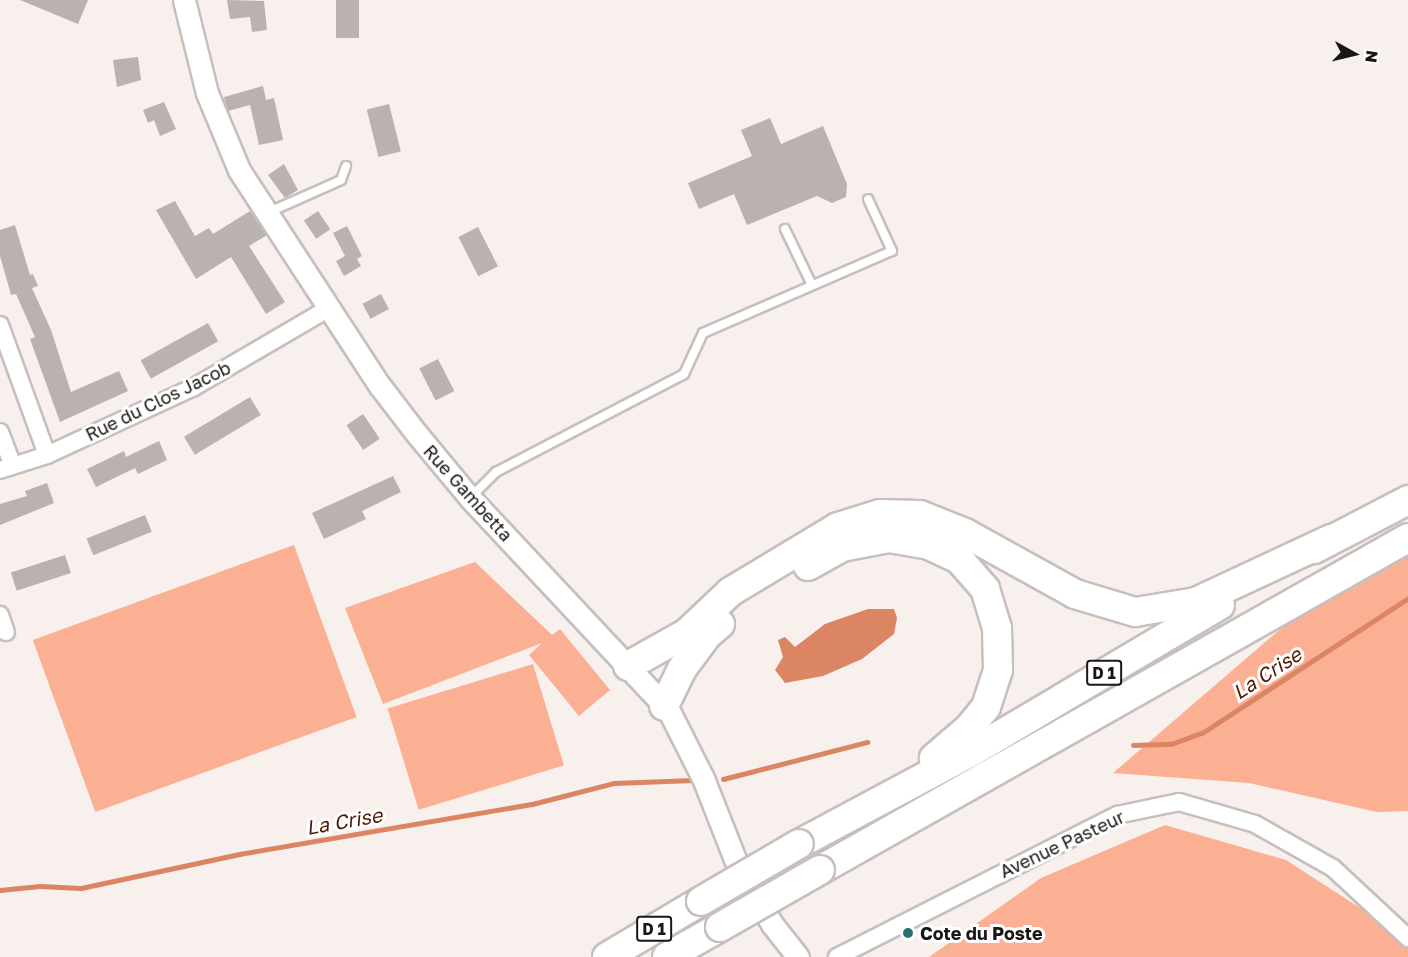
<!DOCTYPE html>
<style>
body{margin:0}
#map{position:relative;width:1408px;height:957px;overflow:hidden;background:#f8f0ed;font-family:"Golos Text",sans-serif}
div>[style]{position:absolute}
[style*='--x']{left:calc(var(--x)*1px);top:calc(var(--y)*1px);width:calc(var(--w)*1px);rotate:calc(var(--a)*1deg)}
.green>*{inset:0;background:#fbaf93;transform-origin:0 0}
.water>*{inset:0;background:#db8564}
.stream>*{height:5px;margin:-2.5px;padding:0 2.5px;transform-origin:2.5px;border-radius:2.5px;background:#db8564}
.building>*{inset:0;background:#bab2af;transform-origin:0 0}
.roads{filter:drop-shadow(2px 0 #c7bfbd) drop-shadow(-2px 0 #c7bfbd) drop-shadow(0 2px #c7bfbd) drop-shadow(0 -2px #c7bfbd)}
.service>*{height:8px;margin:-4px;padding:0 4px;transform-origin:4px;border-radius:4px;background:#fff}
.minor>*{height:16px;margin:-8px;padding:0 8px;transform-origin:8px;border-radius:8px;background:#fff}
.tertiary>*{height:21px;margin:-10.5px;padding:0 10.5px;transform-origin:10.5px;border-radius:10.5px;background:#fff}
.trunk>*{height:28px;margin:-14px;padding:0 14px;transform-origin:14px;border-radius:14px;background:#fff}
.bridges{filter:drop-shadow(2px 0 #c7bfbd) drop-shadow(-2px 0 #c7bfbd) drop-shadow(0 2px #c7bfbd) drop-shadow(0 -2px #c7bfbd)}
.trunk-bridge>*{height:28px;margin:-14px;padding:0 14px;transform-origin:14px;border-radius:14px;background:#fff}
.dots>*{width:16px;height:16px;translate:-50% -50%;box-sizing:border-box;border:3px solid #fff;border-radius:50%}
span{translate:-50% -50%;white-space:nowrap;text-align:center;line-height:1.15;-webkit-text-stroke:6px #fff;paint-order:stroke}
.shield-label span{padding:2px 4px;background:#fff;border:2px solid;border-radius:4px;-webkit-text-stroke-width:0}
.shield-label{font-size:16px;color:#191716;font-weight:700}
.street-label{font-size:18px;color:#191716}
.poi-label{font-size:18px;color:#191716;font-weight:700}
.left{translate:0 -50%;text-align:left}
.water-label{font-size:20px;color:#521c04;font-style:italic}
.north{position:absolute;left:1324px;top:24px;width:60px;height:60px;-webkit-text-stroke:4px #fff;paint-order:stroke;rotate:98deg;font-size:16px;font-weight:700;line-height:24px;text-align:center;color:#191716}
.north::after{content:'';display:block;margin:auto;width:21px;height:27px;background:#191716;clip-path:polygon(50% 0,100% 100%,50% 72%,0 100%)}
</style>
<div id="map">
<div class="green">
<i style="clip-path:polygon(1408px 541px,1408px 811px,1377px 812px,1249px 783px,1113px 773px,1357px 563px)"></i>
<i style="left:294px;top:545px;width:183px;height:278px;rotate:70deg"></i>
<i style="clip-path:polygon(475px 562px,552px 635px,560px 629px,610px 690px,579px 716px,529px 655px,542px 643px,383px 704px,345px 608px)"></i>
<i style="left:533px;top:664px;width:106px;height:152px;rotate:73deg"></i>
<i style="clip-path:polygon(1165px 825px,1286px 860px,1408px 939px,1408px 957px,929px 957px,1041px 878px)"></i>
</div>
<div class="water">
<i style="clip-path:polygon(868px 609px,894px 609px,897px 618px,894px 634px,862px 659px,823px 676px,785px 683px,775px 670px,783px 657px,778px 640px,785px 637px,795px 647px,825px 624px)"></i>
</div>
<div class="stream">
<i style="--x:1133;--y:745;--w:38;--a:-2"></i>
<i style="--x:1171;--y:744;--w:33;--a:-20"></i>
<i style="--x:1202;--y:733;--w:246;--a:-33.2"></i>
<i style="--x:723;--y:779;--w:149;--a:-14.4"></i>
<i style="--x:0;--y:890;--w:40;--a:-5.7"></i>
<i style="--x:40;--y:886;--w:41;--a:2.8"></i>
<i style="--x:81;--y:888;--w:162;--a:-12.1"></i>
<i style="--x:239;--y:854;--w:297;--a:-9.7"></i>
<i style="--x:532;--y:804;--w:85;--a:-14.4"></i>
<i style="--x:614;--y:783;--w:79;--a:-2.2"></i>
</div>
<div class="building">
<i style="clip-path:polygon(20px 0,88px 0,78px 24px)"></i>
<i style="clip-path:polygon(227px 0,264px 1px,267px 30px,252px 32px,250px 17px,230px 19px)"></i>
<i style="left:336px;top:0;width:23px;height:38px"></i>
<i style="clip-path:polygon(138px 57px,141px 80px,117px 87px,113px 60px)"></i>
<i style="clip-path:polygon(263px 86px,266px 100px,274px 98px,283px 140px,259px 145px,250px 105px,228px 111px,224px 97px)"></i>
<i style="clip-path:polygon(164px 102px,176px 129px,160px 136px,154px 120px,148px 123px,143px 110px)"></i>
<i style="left:389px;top:104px;width:49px;height:23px;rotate:76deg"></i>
<i style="clip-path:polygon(770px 118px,781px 144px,823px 126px,847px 184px,846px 197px,832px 203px,817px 196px,747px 225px,734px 194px,699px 209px,688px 183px,752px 156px,741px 130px)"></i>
<i style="clip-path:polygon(284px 164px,298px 190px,285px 198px,268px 175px)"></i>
<i style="clip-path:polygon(175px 201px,195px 236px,209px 228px,213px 234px,250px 211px,267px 235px,249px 246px,285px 302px,266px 314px,231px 257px,196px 279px,156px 210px)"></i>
<i style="left:318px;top:211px;width:22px;height:17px;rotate:56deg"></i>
<i style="clip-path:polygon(15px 225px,30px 275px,33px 274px,38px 286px,32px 288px,51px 330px,71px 392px,119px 371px,128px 391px,60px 422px,30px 339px,35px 337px,16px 294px,11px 295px,0 256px,0 230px)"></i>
<i style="clip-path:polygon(347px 226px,362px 256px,357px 259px,361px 266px,344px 276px,336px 261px,345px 256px,333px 233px)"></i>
<i style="left:478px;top:227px;width:44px;height:22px;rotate:63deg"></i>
<i style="left:381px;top:294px;width:17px;height:21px;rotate:62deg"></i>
<i style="left:208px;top:323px;width:21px;height:77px;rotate:61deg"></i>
<i style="left:438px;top:359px;width:36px;height:21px;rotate:63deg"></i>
<i style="left:250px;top:397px;width:21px;height:77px;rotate:59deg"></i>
<i style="left:363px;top:414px;width:30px;height:20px;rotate:56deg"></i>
<i style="clip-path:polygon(159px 441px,167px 460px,138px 474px,135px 468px,96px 487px,87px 469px,124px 451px,126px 457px)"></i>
<i style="clip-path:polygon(393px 476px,401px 492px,362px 511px,366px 519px,324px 539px,312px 513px)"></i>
<i style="clip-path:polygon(47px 483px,54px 503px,0 525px,0 504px,27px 496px,25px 491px)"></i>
<i style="left:145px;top:515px;width:18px;height:63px;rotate:68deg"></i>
<i style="left:65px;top:555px;width:19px;height:57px;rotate:72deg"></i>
</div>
<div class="roads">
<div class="service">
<i style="--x:267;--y:213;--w:81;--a:-24"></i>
<i style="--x:341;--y:180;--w:15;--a:-70"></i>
<i style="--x:785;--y:229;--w:62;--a:64.3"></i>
<i style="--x:470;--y:498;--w:37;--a:-45"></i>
<i style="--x:496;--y:472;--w:212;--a:-27.5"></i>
<i style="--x:684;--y:374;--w:45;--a:-65.1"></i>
<i style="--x:703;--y:333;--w:206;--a:-23.5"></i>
<i style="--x:892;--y:251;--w:57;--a:-114.8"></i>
</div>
<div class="minor">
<i style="--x:0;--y:325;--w:138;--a:70.1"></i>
<i style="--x:0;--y:432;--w:36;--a:69"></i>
<i style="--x:0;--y:470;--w:49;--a:-17.7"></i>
<i style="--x:47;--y:455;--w:162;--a:-24.8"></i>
<i style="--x:194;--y:387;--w:156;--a:-30.3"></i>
<i style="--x:0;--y:615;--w:18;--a:71"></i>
<i style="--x:837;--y:957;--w:314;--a:-26.9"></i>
<i style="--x:1117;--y:815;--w:63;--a:-11.8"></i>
<i style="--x:1179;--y:802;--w:79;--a:16.1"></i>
<i style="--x:1255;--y:824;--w:90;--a:29.4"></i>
<i style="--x:1333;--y:868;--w:103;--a:43"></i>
</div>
<div class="tertiary">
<i style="--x:184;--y:0;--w:96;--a:76.1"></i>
<i style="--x:207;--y:93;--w:83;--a:67.4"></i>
<i style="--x:239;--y:170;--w:258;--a:56.9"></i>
<i style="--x:380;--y:386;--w:59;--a:52.5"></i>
<i style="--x:416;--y:433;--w:85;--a:50.3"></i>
<i style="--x:470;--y:498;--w:291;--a:46.9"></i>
<i style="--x:669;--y:711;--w:75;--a:63.1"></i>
<i style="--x:703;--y:778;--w:96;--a:68.5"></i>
<i style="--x:738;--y:867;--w:66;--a:59.2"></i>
<i style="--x:772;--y:924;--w:42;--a:51.8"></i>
</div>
<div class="trunk">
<i style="--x:1314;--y:549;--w:106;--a:-27.5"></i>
<i style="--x:808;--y:566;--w:39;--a:-29"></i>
<i style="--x:842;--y:547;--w:48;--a:-10.8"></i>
<i style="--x:889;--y:538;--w:41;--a:9.9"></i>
<i style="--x:929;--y:545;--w:33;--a:25"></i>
<i style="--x:959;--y:559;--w:40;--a:49"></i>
<i style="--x:985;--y:589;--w:41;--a:72.9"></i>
<i style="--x:997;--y:628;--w:42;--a:88.6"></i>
<i style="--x:998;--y:670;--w:39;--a:108"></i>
<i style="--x:986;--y:707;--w:28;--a:129"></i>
<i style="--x:968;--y:729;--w:45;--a:139.5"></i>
<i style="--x:628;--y:666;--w:68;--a:-29.2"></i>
<i style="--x:687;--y:633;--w:59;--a:-43.6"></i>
<i style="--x:730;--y:592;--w:126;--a:-31"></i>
<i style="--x:838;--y:527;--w:44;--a:-17.2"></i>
<i style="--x:880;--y:514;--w:40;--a:1.4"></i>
<i style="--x:920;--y:515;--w:48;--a:21.8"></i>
<i style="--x:965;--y:533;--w:126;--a:29"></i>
<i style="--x:1075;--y:594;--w:63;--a:16.7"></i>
<i style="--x:1135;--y:612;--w:62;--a:-9.3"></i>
<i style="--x:1196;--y:602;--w:149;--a:-25"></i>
<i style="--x:664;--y:706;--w:41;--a:-64.1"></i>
<i style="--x:682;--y:669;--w:42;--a:-53.7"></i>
<i style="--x:707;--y:635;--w:17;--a:-40"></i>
<i style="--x:799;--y:844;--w:197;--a:-28.1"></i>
<i style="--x:973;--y:751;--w:287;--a:-30.6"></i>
<i style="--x:820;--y:870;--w:675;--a:-29.45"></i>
<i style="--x:607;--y:957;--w:109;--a:-30.8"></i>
<i style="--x:667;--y:957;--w:61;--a:-29.5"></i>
</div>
</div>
<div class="bridges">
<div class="trunk-bridge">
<i style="--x:701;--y:901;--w:113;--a:-30.2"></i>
<i style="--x:720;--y:927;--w:115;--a:-29.7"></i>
</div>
</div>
<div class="dots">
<i style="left:908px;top:933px;background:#267170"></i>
</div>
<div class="shield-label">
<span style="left:1104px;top:673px">D 1</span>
<span style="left:654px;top:929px">D 1</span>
</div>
<div class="street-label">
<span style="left:158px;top:401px;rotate:-26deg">Rue du Clos Jacob</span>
<span style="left:468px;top:493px;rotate:48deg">Rue Gambetta</span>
<span style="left:1062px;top:844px;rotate:-25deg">Avenue Pasteur</span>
</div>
<div class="poi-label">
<span class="left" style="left:920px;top:933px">Cote du Poste</span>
</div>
<div class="water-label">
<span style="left:1267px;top:673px;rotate:-33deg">La Crise</span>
<span style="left:344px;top:821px;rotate:-10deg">La Crise</span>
</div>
<div class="north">N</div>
</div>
